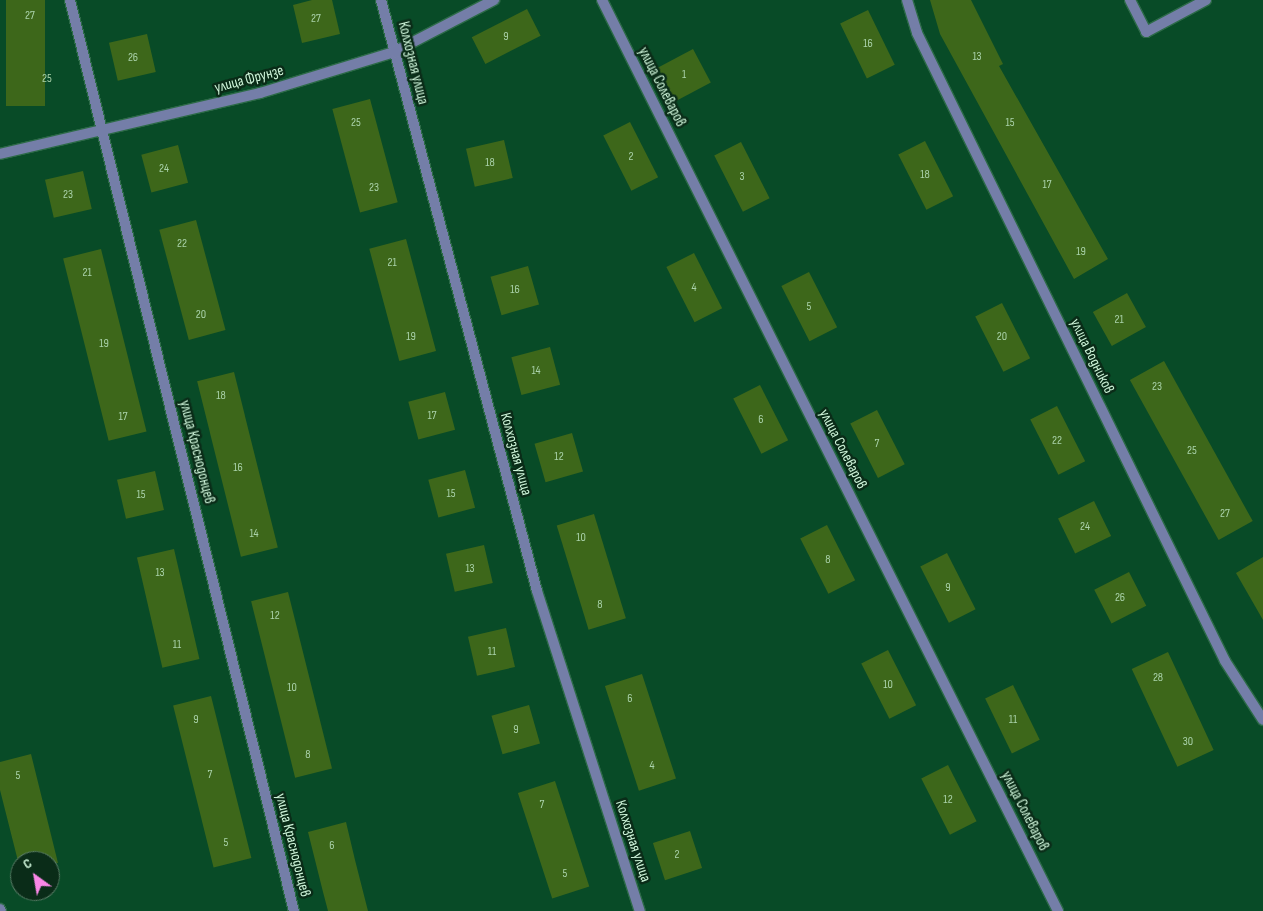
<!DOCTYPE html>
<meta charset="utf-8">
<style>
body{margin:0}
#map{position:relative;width:1263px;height:911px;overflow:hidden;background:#084b27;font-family:"Sofia Sans Condensed",sans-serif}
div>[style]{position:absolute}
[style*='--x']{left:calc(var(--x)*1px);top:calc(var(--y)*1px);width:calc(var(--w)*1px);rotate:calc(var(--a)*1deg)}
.building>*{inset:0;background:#3d671a;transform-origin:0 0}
.roads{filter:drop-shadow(1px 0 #2c6a47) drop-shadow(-1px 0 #2c6a47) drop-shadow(0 1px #2c6a47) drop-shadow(0 -1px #2c6a47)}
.service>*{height:10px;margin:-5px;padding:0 5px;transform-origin:5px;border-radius:5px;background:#747ea8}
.minor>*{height:10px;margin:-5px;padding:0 5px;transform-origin:5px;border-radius:5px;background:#747ea8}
span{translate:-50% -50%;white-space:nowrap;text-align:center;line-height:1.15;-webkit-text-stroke:5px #0a2c18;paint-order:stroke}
.number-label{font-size:12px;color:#aad2aa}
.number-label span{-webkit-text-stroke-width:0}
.street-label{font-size:15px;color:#cff5da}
.north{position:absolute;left:10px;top:851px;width:50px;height:50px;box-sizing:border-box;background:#0a2c18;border:1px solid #597c66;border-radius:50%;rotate:328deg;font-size:14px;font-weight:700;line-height:20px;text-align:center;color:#cff5da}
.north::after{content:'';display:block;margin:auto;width:18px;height:22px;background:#fa87e7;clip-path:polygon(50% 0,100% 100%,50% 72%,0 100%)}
</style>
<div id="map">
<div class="building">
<i style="left:6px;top:0;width:39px;height:106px"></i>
<i style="clip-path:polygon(312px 0,332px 0,340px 34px,302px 43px,293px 5px)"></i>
<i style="clip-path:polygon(930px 0,971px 0,1003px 64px,999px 66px,1108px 259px,1074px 279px,940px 34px)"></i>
<i style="left:527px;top:9px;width:30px;height:62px;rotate:63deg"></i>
<i style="left:868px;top:10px;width:61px;height:31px;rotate:64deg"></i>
<i style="left:147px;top:34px;width:39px;height:39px;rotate:77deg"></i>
<i style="left:693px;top:49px;width:38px;height:40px;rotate:62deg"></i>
<i style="left:370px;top:99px;width:107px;height:39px;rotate:75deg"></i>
<i style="left:630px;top:122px;width:62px;height:30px;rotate:63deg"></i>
<i style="left:504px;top:140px;width:39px;height:39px;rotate:77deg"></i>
<i style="left:925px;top:141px;width:62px;height:30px;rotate:63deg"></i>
<i style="left:741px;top:142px;width:63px;height:30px;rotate:63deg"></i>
<i style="left:178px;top:145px;width:39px;height:38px;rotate:75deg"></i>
<i style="left:83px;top:171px;width:39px;height:39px;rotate:77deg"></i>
<i style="left:196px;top:220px;width:114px;height:38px;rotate:75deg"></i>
<i style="left:406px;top:239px;width:116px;height:38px;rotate:75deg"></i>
<i style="left:101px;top:249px;width:188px;height:39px;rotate:76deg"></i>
<i style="left:694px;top:253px;width:62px;height:31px;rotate:63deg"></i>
<i style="left:528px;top:266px;width:40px;height:39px;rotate:74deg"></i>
<i style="left:809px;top:272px;width:62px;height:31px;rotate:63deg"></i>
<i style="left:1127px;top:293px;width:39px;height:39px;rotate:61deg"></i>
<i style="left:1002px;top:303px;width:62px;height:30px;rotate:63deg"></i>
<i style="left:550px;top:347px;width:39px;height:40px;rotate:75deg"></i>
<i style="left:1164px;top:361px;width:183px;height:39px;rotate:61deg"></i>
<i style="left:234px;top:372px;width:181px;height:38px;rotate:76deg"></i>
<i style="left:760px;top:385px;width:62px;height:30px;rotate:63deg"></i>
<i style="left:445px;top:392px;width:39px;height:38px;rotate:75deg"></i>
<i style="left:1057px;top:406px;width:62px;height:30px;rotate:63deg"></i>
<i style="left:877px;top:410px;width:61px;height:30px;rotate:63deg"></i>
<i style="left:572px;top:433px;width:40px;height:39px;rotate:74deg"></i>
<i style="left:465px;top:470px;width:39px;height:38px;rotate:75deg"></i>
<i style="left:155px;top:471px;width:40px;height:39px;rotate:77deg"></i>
<i style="left:1094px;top:501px;width:39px;height:40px;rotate:64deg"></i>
<i style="left:594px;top:514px;width:109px;height:39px;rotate:73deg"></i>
<i style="left:827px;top:525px;width:62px;height:30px;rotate:63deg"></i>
<i style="left:484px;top:545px;width:39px;height:39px;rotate:77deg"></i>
<i style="left:174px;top:549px;width:113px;height:38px;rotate:77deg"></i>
<i style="left:947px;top:553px;width:63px;height:30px;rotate:63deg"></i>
<i style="clip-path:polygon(1263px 557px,1263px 620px,1236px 573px)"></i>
<i style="left:1129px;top:572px;width:38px;height:39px;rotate:63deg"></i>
<i style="left:288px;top:592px;width:182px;height:38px;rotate:76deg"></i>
<i style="left:506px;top:628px;width:40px;height:39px;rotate:77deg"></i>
<i style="left:888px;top:650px;width:62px;height:30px;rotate:63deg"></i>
<i style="left:1168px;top:652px;width:108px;height:40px;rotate:65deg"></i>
<i style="left:642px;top:674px;width:110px;height:39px;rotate:72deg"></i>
<i style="left:1013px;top:685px;width:61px;height:31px;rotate:64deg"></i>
<i style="left:211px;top:696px;width:167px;height:39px;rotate:76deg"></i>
<i style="left:529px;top:705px;width:40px;height:39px;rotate:74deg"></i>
<i style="clip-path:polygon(31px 754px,58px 863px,20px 861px,20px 869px,0 790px,0 762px)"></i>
<i style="left:948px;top:765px;width:63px;height:30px;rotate:63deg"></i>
<i style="left:555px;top:781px;width:111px;height:39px;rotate:72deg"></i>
<i style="clip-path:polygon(346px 822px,355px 860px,368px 911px,328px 911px,323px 892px,308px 832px)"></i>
<i style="left:690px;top:831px;width:39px;height:39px;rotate:72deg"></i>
</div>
<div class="roads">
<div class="service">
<i style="--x:1130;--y:0;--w:36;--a:63"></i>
<i style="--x:1146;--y:32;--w:68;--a:-28.1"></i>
</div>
<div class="minor">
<i style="--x:70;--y:0;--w:938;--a:76.19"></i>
<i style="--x:381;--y:0;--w:611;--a:75.21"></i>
<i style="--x:537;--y:591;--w:336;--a:72.2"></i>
<i style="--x:602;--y:0;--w:1019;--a:63.41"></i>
<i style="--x:907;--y:0;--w:34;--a:73"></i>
<i style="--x:917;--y:33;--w:699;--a:63.87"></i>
<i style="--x:1225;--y:661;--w:70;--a:57.2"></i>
<i style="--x:0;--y:154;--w:267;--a:-13.2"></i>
<i style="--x:260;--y:93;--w:140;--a:-17"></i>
<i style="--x:394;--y:52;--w:113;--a:-27.5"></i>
<i style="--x:0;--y:909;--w:2;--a:63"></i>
</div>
</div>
<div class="number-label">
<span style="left:30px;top:16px">27</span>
<span style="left:316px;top:19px">27</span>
<span style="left:506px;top:37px">9</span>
<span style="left:868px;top:44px">16</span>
<span style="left:977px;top:57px">13</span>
<span style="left:133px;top:58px">26</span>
<span style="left:684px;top:75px">1</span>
<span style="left:47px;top:79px">25</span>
<span style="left:356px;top:123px">25</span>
<span style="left:1010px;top:123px">15</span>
<span style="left:631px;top:157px">2</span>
<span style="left:490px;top:163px">18</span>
<span style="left:164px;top:169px">24</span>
<span style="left:925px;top:175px">18</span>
<span style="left:742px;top:177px">3</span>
<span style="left:1047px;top:185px">17</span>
<span style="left:374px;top:188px">23</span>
<span style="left:68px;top:195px">23</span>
<span style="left:182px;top:244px">22</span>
<span style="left:1081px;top:252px">19</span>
<span style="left:392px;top:263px">21</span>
<span style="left:87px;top:273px">21</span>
<span style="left:694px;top:288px">4</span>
<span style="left:515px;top:290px">16</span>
<span style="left:809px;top:307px">5</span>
<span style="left:201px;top:315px">20</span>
<span style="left:1119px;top:320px">21</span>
<span style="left:411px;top:337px">19</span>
<span style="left:1002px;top:337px">20</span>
<span style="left:104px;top:344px">19</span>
<span style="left:536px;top:371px">14</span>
<span style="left:1157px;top:387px">23</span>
<span style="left:221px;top:396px">18</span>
<span style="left:432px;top:416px">17</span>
<span style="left:123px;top:417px">17</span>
<span style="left:761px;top:420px">6</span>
<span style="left:1057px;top:441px">22</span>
<span style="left:877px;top:444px">7</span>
<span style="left:1192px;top:451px">25</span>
<span style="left:559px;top:457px">12</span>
<span style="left:238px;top:468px">16</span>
<span style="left:451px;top:494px">15</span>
<span style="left:141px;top:495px">15</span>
<span style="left:1225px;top:514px">27</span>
<span style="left:1085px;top:527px">24</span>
<span style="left:254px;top:534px">14</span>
<span style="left:581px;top:538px">10</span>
<span style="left:828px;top:560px">8</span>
<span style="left:470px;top:569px">13</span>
<span style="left:160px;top:573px">13</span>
<span style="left:948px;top:588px">9</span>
<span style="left:1120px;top:598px">26</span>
<span style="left:600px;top:605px">8</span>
<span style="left:275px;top:616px">12</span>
<span style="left:177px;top:645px">11</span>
<span style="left:492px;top:652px">11</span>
<span style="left:1158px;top:678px">28</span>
<span style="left:888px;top:685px">10</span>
<span style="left:292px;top:688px">10</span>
<span style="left:630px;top:699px">6</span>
<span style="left:196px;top:720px">9</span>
<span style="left:1013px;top:720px">11</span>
<span style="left:516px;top:730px">9</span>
<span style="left:1188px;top:742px">30</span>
<span style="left:308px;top:755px">8</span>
<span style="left:652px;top:766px">4</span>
<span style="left:210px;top:775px">7</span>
<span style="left:18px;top:776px">5</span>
<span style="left:948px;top:800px">12</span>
<span style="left:542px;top:805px">7</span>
<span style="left:226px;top:843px">5</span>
<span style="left:332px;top:846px">6</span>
<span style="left:677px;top:855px">2</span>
<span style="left:565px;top:874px">5</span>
</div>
<div class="street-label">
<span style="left:413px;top:63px;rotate:76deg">Колхозная улица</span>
<span style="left:249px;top:79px;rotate:-15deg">улица Фрунзе</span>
<span style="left:662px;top:87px;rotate:63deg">улица Солеваров</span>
<span style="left:1092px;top:356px;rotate:64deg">улица Водников</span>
<span style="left:843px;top:449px;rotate:63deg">улица Солеваров</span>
<span style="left:197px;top:452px;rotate:76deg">улица Краснодонцев</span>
<span style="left:516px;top:454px;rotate:75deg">Колхозная улица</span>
<span style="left:1025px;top:811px;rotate:63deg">улица Солеваров</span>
<span style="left:633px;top:841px;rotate:72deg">Колхозная улица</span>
<span style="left:293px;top:845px;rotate:76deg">улица Краснодонцев</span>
</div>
<div class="north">С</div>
</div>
